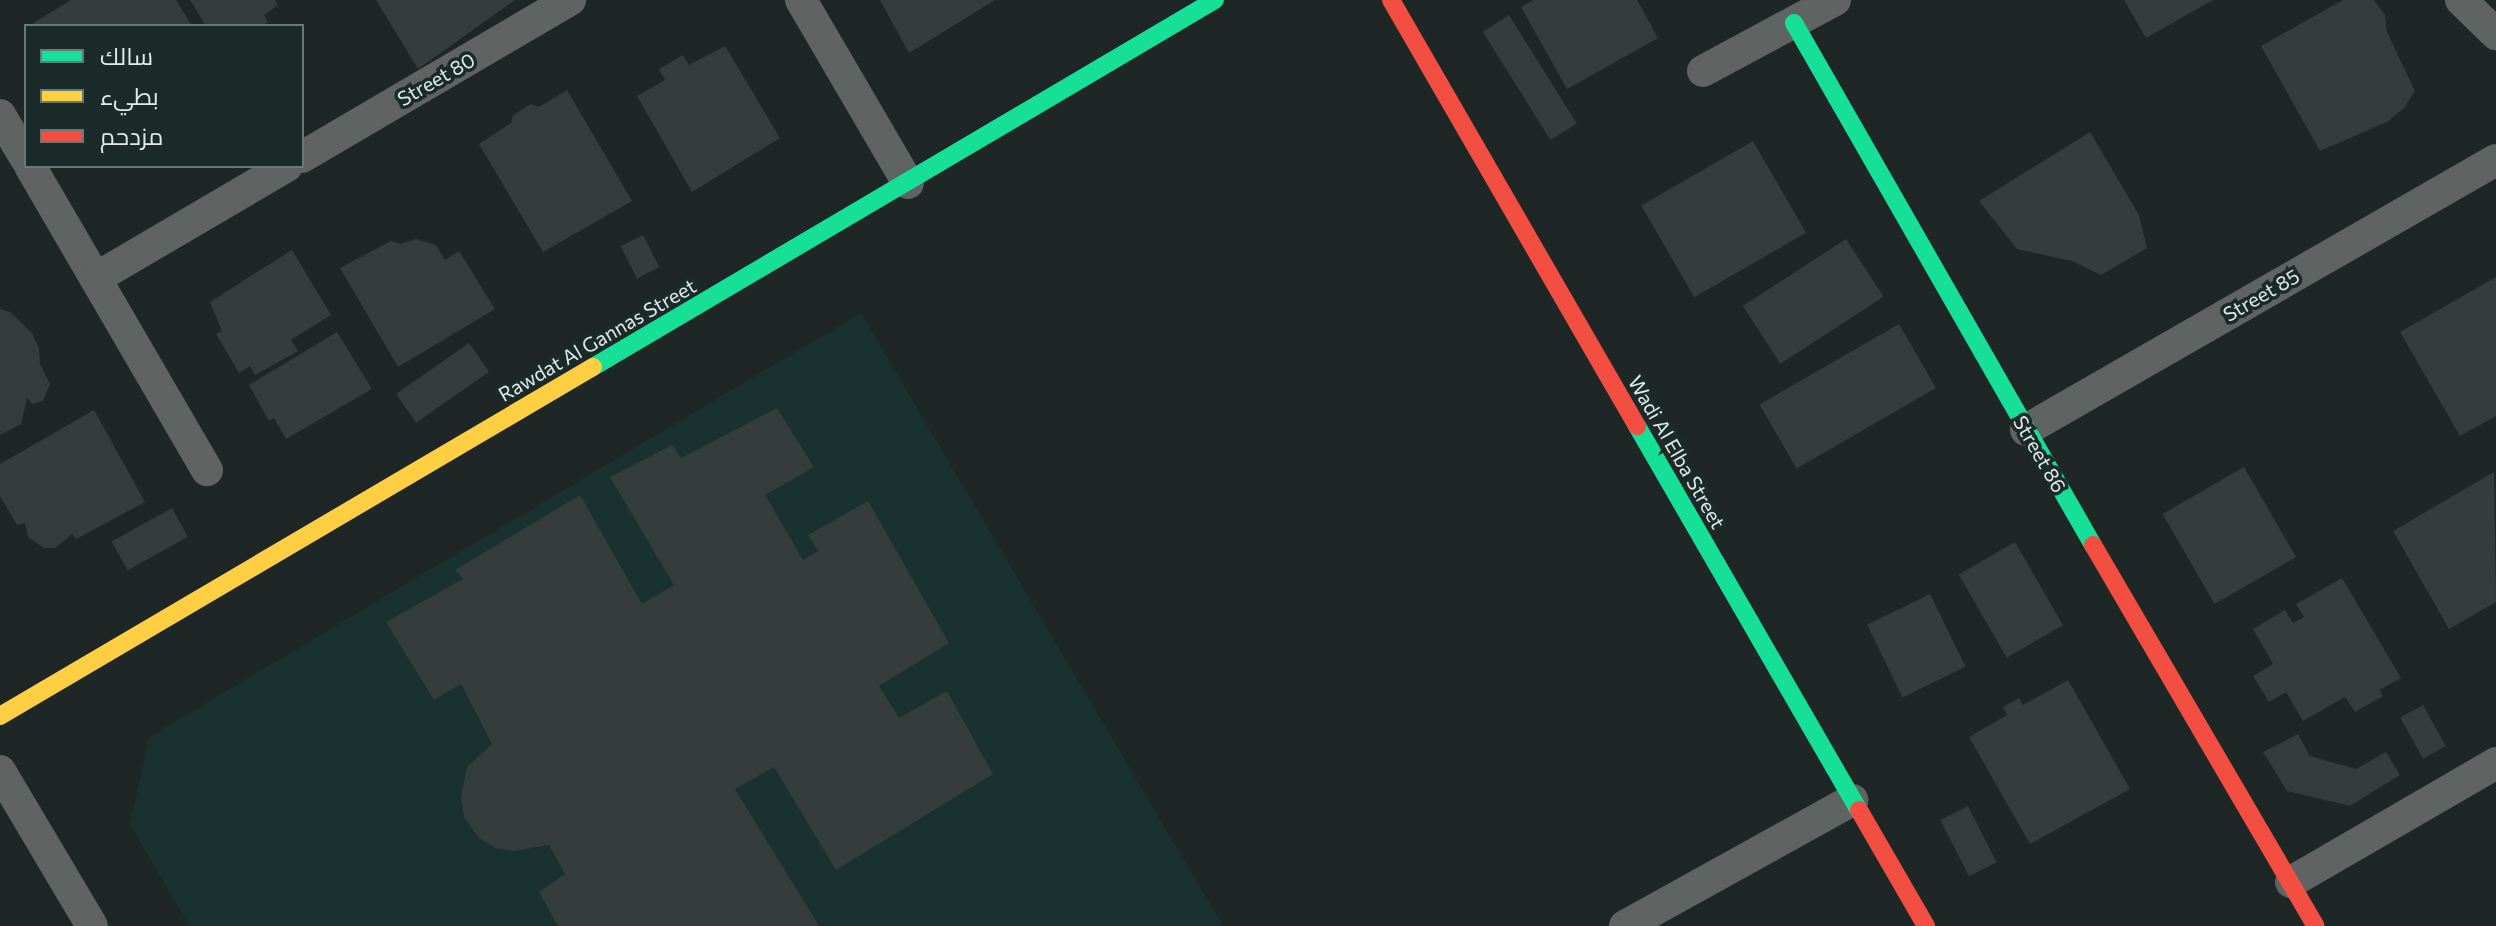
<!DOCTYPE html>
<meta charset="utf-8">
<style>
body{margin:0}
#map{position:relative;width:2496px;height:926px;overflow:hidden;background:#1e2726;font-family:Commissioner,Cairo,sans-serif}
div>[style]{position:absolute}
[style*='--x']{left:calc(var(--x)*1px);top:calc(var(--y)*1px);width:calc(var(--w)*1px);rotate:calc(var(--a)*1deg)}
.built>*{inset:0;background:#19312f}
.building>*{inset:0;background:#353c3c;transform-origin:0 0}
.street>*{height:32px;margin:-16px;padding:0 16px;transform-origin:16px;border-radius:16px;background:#5f6362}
.fast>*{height:18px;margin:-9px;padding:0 9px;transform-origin:9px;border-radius:9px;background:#16e098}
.slow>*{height:18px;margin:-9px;padding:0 9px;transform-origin:9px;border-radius:9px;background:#ffcf43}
.jam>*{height:18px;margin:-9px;padding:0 9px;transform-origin:9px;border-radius:9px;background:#f24e42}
span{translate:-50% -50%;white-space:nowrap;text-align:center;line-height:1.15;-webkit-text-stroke:7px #1a2b29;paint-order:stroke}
.street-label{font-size:20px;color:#e0eae9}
.legend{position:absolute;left:24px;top:24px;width:280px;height:144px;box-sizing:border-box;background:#1a2b29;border:2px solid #697776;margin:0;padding:10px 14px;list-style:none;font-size:24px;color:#e0eae9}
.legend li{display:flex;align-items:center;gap:16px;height:40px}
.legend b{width:40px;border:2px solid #697776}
</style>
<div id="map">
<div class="built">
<i style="clip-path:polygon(861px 313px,1223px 926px,189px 926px,130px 824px,149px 737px)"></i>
</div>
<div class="building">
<i style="clip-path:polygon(71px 0,176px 0,192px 26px,35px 26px,33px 23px)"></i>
<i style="clip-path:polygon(190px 0,275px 0,278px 5px,264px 15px,268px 22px,261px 26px,206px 26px)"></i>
<i style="clip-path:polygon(376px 0,515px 0,418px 69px)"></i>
<i style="clip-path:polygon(880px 0,995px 0,909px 53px)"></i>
<i style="clip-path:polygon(1533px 0,1637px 0,1658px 38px,1567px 89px,1521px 7px)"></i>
<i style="clip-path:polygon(2124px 0,2213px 0,2146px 38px)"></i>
<i style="clip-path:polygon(2343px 0,2374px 0,2385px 15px,2387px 32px,2415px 91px,2404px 108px,2387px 122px,2320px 151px,2261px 46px)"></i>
<i style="left:1509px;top:15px;width:128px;height:31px;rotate:58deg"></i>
<i style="clip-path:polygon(725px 46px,780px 138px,692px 192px,637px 96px,665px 80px,659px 69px,683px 55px,689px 65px)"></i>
<i style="clip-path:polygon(567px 90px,632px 201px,543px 252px,479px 144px,511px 123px,513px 115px,531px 104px,539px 107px)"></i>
<i style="clip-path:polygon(2090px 132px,2139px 215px,2147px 248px,2101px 275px,2072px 261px,2017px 249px,1979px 201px)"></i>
<i style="left:1753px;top:141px;width:106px;height:129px;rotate:60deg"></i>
<i style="left:643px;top:235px;width:36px;height:25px;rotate:63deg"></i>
<i style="clip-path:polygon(416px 239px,436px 245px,445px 260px,459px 251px,495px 309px,398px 367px,340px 268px,391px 241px,400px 244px)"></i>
<i style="left:1846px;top:239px;width:69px;height:123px;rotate:57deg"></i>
<i style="clip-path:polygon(292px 250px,331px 315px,291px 340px,298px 351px,255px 375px,250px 366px,239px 373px,216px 334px,222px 331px,210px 302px)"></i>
<i style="clip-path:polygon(2496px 277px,2496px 416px,2460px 436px,2400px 332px)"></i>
<i style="clip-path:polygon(0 309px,10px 312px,32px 333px,39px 348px,40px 364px,50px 384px,43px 401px,32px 404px,27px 398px,21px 424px,0 435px)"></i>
<i style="left:1899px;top:324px;width:74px;height:161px;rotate:60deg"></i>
<i style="clip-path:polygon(337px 332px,372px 389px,286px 439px,274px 418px,269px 421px,249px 385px)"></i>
<i style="left:469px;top:343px;width:35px;height:89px;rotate:55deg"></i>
<i style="clip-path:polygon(777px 408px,814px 467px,765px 495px,803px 560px,818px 551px,808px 535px,868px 501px,949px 643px,879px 686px,899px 718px,947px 691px,993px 774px,836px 870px,774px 767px,735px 789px,819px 926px,558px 926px,539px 892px,565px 874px,549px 845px,514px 851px,495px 848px,479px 838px,464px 817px,461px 797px,467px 767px,492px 744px,461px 684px,434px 700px,386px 622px,463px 579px,455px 570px,580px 495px,642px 604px,674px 585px,610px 477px,672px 445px,681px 458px)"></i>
<i style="clip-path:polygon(94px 410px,145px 502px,76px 539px,72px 534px,55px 548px,44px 548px,28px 537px,25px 523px,17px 525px,0 496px,0 464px)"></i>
<i style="left:2244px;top:467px;width:104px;height:94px;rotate:60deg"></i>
<i style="clip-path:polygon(2494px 472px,2496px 602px,2449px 629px,2393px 531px)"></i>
<i style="left:172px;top:508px;width:33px;height:69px;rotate:61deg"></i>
<i style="left:2015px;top:542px;width:96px;height:65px;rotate:60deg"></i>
<i style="clip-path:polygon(2342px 578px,2401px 678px,2379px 690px,2383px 696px,2355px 712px,2345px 697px,2303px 721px,2286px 692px,2269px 702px,2253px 676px,2273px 664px,2253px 629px,2285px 610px,2293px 623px,2304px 617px,2296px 604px)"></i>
<i style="left:1930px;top:594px;width:81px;height:70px;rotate:64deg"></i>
<i style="clip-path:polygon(2068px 680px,2130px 789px,2030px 844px,1969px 737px,2007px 715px,2003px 707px,2019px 698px,2023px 705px)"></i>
<i style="left:2423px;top:705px;width:47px;height:26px;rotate:61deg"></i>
<i style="clip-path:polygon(2298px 734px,2310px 756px,2356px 769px,2386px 752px,2400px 775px,2350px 806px,2287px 791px,2263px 752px)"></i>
<i style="left:1968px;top:806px;width:63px;height:31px;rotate:63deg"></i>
</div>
<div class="street">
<i style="--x:801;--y:0;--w:212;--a:59.7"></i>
<i style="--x:2461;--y:0;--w:49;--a:44.2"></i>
<i style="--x:1703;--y:71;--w:150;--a:-28.3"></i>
<i style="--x:0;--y:115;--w:51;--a:59.4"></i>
<i style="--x:302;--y:157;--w:311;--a:-30.4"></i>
<i style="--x:30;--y:166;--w:352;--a:59.8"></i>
<i style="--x:96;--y:278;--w:221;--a:-30.4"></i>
<i style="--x:2026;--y:430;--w:542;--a:-29.88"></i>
<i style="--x:0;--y:771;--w:180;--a:59.3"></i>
<i style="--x:2291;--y:882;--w:237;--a:-30.1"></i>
<i style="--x:1625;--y:926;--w:260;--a:-29"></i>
</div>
<div class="fast">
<i style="--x:1794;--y:23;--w:602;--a:60.2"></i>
<i style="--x:593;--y:367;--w:722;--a:-30.54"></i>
<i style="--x:1637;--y:426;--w:444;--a:60"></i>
</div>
<div class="slow">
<i style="--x:0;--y:716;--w:688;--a:-30.48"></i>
</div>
<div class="jam">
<i style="--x:1391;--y:0;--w:492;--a:60"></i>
<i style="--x:2093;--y:545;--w:441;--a:59.7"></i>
<i style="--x:1859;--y:810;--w:134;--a:60"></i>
</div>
<div class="street-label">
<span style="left:436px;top:79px;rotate:-30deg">Street 80</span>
<span style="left:2261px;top:295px;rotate:-30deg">Street 85</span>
<span style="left:597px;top:340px;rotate:-30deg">Rawdat Al Gannas Street</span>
<span style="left:1677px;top:452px;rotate:60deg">Wadi Al Elba Street</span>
<span style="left:2040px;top:454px;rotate:60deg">Street 86</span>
</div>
<ul class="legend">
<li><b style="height:10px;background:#16e098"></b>سالك</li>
<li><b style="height:10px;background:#ffcf43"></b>بطيء</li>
<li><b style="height:10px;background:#f24e42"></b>مزدحم</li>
</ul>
</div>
